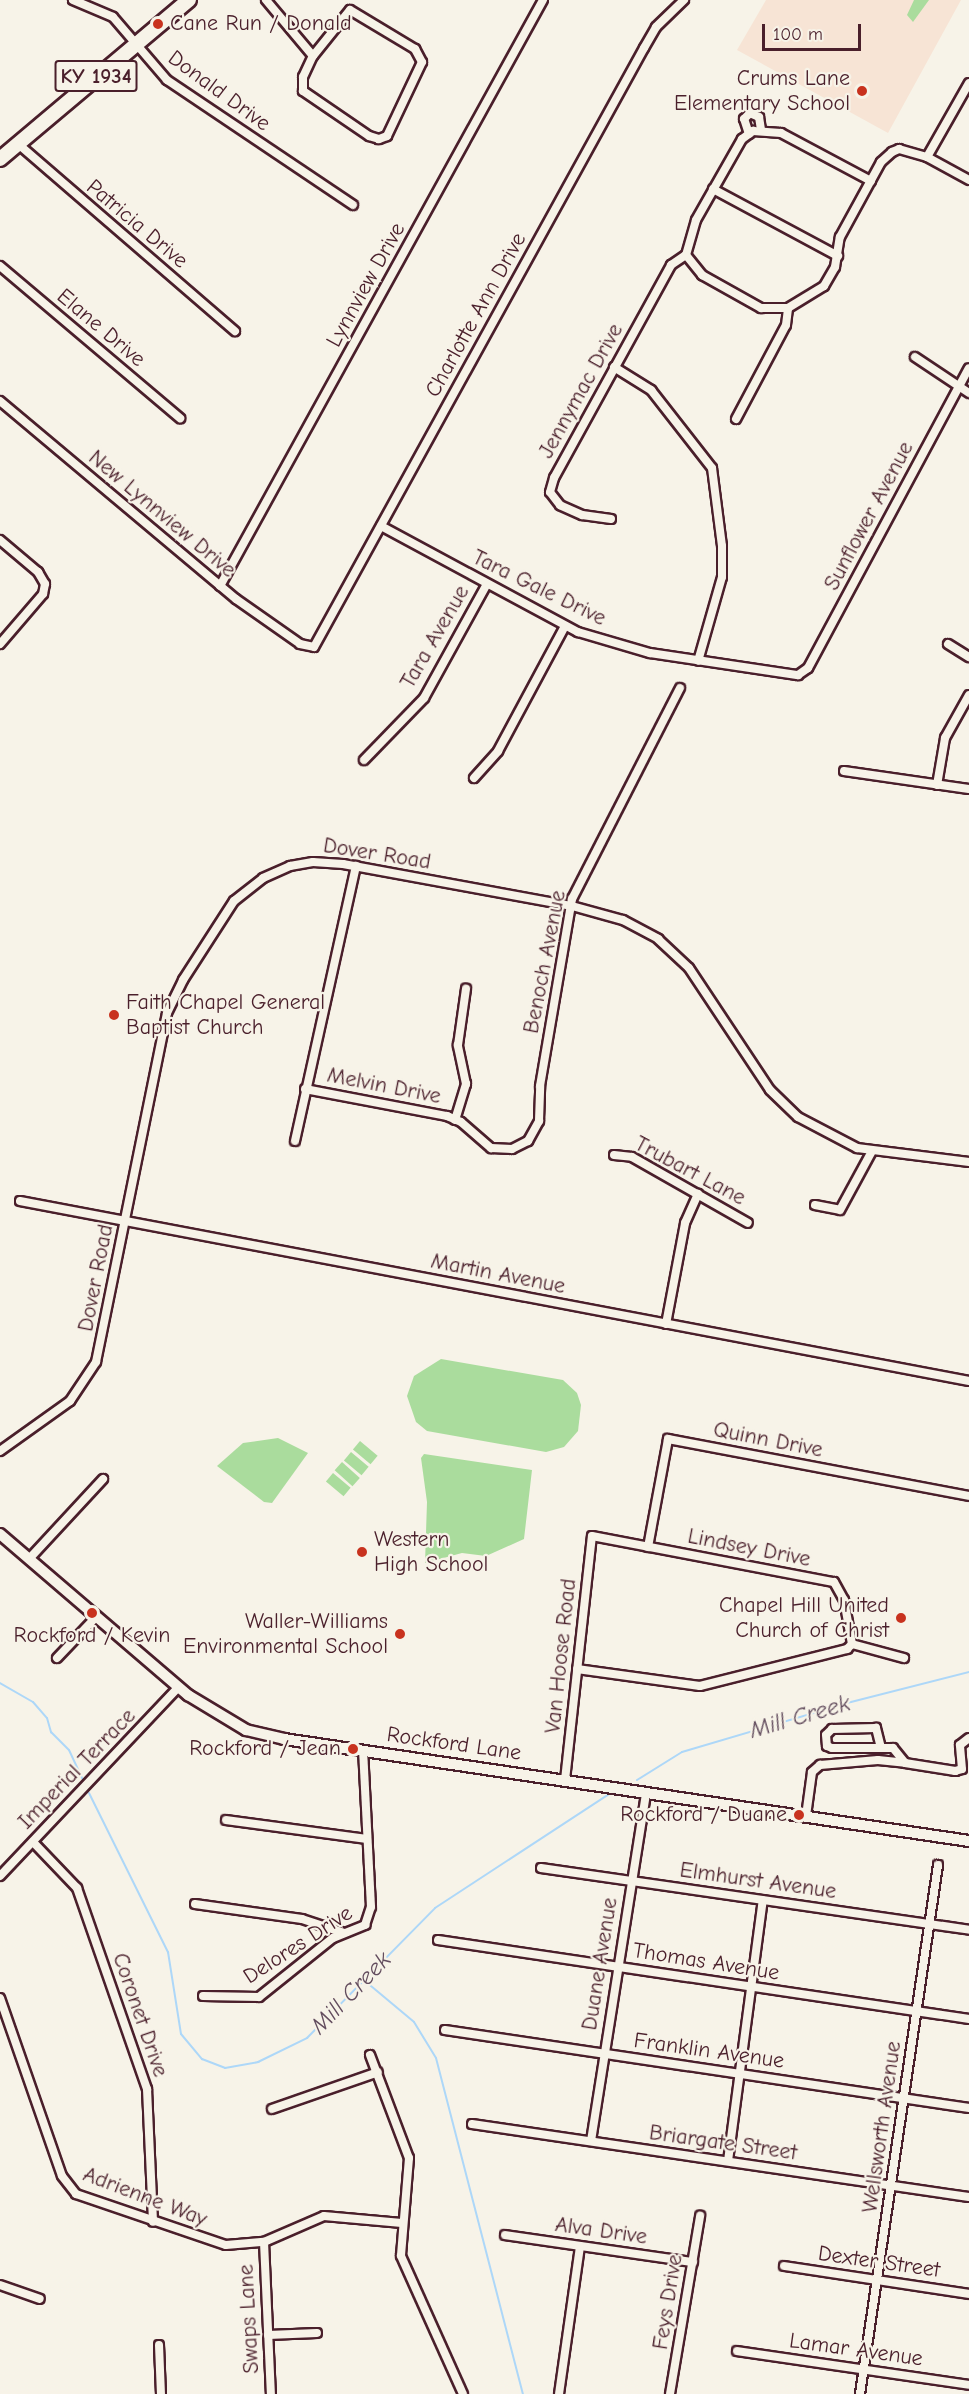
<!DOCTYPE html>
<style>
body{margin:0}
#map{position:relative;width:969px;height:2394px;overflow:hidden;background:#f7f3e8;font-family:"Comic Neue",sans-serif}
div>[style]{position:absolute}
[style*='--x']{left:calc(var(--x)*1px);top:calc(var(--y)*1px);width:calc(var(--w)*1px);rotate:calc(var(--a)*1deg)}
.built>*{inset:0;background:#f7e4d5}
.green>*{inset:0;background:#aadc9d;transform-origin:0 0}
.stream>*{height:2px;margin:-1px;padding:0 1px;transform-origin:1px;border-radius:1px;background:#add7f8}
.roads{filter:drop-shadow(2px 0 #4a1f2b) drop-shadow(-2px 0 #4a1f2b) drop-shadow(0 2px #4a1f2b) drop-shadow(0 -2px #4a1f2b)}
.minor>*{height:8px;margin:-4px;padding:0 4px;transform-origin:4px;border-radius:4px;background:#f7f3e8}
.secondary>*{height:10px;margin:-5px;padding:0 5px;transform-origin:5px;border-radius:5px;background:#f7f3e8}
.trunk>*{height:14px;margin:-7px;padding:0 7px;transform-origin:7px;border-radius:7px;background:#f7f3e8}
.dots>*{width:16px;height:16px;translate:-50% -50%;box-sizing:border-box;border:3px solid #f7f3e8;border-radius:50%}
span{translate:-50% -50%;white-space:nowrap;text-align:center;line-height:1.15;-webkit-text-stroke:4.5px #f7f3e8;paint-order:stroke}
.shield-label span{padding:2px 4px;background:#f7f3e8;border:2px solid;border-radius:4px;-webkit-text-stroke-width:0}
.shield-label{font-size:21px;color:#4a1f2b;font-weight:700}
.poi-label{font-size:22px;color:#4a1f2b}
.left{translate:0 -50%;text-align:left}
.right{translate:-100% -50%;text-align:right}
.street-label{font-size:22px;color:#4a1f2b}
.water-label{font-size:24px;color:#634d5e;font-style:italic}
.scale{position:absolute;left:762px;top:24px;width:99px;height:27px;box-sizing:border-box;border:3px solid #4a1f2b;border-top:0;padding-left:8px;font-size:18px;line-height:21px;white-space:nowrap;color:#4a1f2b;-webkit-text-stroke:4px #f7f3e8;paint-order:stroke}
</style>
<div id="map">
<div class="built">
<i style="clip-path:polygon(766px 0,961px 0,888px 133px,737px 50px)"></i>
</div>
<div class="green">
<i style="clip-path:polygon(914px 0,929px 0,913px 22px,907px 15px)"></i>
<i style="clip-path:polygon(441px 1359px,563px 1380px,577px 1393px,581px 1405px,578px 1431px,564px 1447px,546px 1452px,427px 1431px,416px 1422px,407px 1396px,414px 1376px)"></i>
<i style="clip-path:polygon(278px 1438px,308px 1453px,272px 1503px,264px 1502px,217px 1466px,243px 1443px)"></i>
<i style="left:360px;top:1441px;width:23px;height:11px;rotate:40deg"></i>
<i style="left:351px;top:1452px;width:23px;height:11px;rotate:40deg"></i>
<i style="clip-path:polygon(424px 1454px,532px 1470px,524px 1539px,486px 1556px,462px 1553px,425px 1563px,427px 1502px,421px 1458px)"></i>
<i style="left:342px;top:1462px;width:24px;height:11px;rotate:42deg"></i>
<i style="left:333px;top:1473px;width:23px;height:11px;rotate:40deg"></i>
</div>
<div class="stream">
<i style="--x:0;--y:1683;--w:38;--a:30"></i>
<i style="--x:33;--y:1702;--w:21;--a:49"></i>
<i style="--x:47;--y:1718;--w:15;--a:74"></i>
<i style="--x:51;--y:1732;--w:25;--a:45"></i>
<i style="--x:69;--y:1750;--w:31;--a:65"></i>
<i style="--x:637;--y:1780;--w:53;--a:-31.9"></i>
<i style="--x:682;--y:1752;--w:176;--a:-16.5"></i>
<i style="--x:851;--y:1702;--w:122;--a:-14.3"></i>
<i style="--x:89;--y:1793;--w:178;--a:63.6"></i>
<i style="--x:168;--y:1952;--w:83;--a:81"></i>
<i style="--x:181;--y:2034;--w:33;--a:50"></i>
<i style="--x:202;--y:2059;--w:25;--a:21"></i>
<i style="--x:225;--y:2068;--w:34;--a:-10"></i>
<i style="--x:258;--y:2062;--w:55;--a:-26.1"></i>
<i style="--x:307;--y:2038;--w:182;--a:-45.4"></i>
<i style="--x:435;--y:1908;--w:207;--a:-33.2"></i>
<i style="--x:365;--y:1981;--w:64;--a:39.9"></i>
<i style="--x:414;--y:2022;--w:42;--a:58.6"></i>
<i style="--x:436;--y:2058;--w:347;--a:75.5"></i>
</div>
<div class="roads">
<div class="minor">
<i style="--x:73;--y:0;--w:43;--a:23"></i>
<i style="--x:113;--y:17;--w:83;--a:49.4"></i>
<i style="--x:167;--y:80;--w:224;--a:33.9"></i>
<i style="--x:266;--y:0;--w:73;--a:50"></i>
<i style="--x:350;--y:10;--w:76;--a:31"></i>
<i style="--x:415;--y:49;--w:15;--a:62"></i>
<i style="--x:422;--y:62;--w:82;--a:115.3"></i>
<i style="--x:387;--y:136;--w:9;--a:159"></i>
<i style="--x:379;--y:139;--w:10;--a:-163"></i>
<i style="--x:369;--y:136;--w:80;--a:-145.7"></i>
<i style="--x:303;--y:91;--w:14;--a:-90"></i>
<i style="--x:303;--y:77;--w:23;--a:-65"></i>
<i style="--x:313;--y:56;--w:59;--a:-51.2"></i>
<i style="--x:749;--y:134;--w:16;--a:-108"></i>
<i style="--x:744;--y:119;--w:8;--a:-45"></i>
<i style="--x:750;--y:113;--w:10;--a:24"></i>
<i style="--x:759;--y:117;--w:13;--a:81"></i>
<i style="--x:17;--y:143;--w:288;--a:40.8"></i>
<i style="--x:927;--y:157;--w:85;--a:-60.4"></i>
<i style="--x:713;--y:189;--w:142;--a:28.2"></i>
<i style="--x:686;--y:255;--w:26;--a:51"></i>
<i style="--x:702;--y:275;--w:68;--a:29.2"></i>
<i style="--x:761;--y:308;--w:27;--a:0"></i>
<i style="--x:788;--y:308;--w:42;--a:-31.4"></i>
<i style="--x:824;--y:286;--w:22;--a:-60"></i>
<i style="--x:835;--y:267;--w:30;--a:-81"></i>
<i style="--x:840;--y:237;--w:85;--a:-61.3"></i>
<i style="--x:881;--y:162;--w:15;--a:-42"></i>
<i style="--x:892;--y:152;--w:8;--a:-23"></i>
<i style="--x:899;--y:149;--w:29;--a:16"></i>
<i style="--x:927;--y:157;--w:48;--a:28.7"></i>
<i style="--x:686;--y:255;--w:36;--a:-74"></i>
<i style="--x:696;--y:220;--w:93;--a:-60.4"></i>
<i style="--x:742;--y:139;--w:14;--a:-36"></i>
<i style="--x:753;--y:131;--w:28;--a:4"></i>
<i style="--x:781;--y:133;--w:102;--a:28.1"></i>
<i style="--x:0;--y:266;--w:236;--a:40.2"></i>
<i style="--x:915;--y:357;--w:65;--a:33.7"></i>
<i style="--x:614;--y:367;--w:44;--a:31.9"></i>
<i style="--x:651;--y:390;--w:99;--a:52"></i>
<i style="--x:712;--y:468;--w:79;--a:82.7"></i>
<i style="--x:722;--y:546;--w:31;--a:90"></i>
<i style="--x:722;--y:577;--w:87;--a:105.9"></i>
<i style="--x:0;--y:401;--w:308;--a:40"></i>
<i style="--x:236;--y:599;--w:78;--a:35.1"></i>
<i style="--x:300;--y:644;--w:14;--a:12"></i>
<i style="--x:314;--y:647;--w:684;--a:-61.15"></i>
<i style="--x:644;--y:48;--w:24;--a:-60"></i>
<i style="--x:656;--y:27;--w:39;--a:-44"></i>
<i style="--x:736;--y:419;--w:106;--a:-62"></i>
<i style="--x:786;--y:325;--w:17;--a:-83"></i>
<i style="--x:611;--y:519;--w:29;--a:-172"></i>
<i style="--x:582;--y:515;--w:24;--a:-156"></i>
<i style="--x:560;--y:505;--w:16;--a:-128"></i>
<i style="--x:550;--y:492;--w:15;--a:-74"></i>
<i style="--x:554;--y:478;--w:243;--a:-61.2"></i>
<i style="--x:671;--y:265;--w:18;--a:-34"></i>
<i style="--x:381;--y:526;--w:224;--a:28.3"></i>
<i style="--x:578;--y:632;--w:75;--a:16.3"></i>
<i style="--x:650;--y:653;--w:150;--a:8.5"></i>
<i style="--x:798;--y:675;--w:12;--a:-35"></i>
<i style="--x:808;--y:668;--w:340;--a:-61.8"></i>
<i style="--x:0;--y:540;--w:50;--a:40.1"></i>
<i style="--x:38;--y:572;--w:14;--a:60"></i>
<i style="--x:45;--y:584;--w:10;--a:101"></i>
<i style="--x:43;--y:594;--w:66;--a:130.7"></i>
<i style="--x:220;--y:586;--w:669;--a:-61.14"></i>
<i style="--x:948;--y:644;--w:25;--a:32"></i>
<i style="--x:364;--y:760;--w:86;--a:-45.9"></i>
<i style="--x:424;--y:698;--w:130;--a:-61.1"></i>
<i style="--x:844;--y:771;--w:126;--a:8.2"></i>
<i style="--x:474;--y:778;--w:36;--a:-48"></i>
<i style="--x:498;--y:751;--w:142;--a:-61.8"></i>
<i style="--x:937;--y:785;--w:48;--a:-80.3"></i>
<i style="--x:945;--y:738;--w:49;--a:-60.8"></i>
<i style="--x:305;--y:1089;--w:145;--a:10.8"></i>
<i style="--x:447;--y:1116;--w:15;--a:23"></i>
<i style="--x:461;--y:1122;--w:40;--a:41"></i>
<i style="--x:491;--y:1148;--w:21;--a:3"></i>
<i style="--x:512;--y:1149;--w:18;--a:-27"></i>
<i style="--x:528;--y:1141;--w:23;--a:-61"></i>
<i style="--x:539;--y:1121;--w:35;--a:-88"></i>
<i style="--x:540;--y:1086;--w:190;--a:-80.3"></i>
<i style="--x:572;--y:899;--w:237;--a:-62.9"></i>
<i style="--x:455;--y:1120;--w:38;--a:-73"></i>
<i style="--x:466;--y:1084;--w:40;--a:-102"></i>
<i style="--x:458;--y:1045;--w:57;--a:-81.9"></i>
<i style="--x:295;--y:1141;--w:282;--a:-77.5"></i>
<i style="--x:614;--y:1155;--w:18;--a:6"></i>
<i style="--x:632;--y:1157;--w:133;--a:29.6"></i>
<i style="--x:20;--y:1201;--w:966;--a:10.74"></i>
<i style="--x:815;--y:1205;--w:25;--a:11"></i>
<i style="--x:840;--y:1210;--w:67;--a:-61.5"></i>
<i style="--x:666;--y:1324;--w:103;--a:-79.3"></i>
<i style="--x:685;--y:1223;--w:32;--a:-66"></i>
<i style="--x:0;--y:1451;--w:86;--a:-35.5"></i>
<i style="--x:70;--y:1401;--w:47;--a:-56.3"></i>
<i style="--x:96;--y:1362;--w:356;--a:-78.5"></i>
<i style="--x:167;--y:1013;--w:37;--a:-64"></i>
<i style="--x:183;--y:980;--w:94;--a:-57.2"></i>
<i style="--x:234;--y:901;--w:37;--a:-38"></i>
<i style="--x:263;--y:878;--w:30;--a:-24"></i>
<i style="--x:290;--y:866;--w:23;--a:-10"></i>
<i style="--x:313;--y:862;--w:30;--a:4"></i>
<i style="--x:343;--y:864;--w:233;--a:10.4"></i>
<i style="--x:572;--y:906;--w:53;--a:15.4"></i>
<i style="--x:623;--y:920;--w:40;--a:28"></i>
<i style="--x:658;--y:939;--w:42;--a:43.1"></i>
<i style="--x:689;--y:968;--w:146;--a:56.4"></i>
<i style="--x:770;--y:1090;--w:39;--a:44"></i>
<i style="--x:798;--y:1117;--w:67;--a:27.7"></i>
<i style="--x:857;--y:1148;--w:113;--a:7.1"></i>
<i style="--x:648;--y:1547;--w:110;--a:-79.5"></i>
<i style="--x:668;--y:1439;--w:306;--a:10.7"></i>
<i style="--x:29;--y:1559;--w:109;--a:-47.2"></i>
<i style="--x:852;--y:1644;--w:54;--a:15.1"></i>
<i style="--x:57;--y:1658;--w:57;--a:-46.4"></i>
<i style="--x:577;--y:1669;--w:124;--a:7.9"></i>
<i style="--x:700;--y:1686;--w:152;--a:-14.1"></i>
<i style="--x:847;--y:1649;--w:7;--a:-45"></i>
<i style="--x:881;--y:1748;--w:21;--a:-104"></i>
<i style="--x:876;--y:1728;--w:44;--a:178.7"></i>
<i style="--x:832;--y:1729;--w:8;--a:135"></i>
<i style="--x:826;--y:1735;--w:11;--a:85"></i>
<i style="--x:827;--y:1746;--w:5;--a:22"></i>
<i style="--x:832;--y:1748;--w:61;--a:0"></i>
<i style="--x:893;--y:1748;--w:19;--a:51"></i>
<i style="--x:905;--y:1763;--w:51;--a:9.1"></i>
<i style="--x:955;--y:1771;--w:7;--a:-16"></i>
<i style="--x:962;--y:1769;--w:24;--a:-95"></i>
<i style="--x:960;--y:1745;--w:11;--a:-38"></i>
<i style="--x:565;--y:1780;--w:245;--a:-83.7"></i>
<i style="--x:592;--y:1536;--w:246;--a:10.8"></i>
<i style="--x:834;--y:1582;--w:21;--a:61"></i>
<i style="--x:844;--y:1600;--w:45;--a:79.7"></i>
<i style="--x:806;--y:1816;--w:44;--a:-82.2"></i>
<i style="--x:812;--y:1772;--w:11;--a:-41"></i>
<i style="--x:820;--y:1765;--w:58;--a:-4.9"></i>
<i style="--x:878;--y:1760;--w:27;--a:6"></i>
<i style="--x:226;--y:1820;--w:142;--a:7.7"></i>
<i style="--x:33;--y:1842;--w:64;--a:46.3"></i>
<i style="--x:77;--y:1888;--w:213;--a:70.8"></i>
<i style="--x:147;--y:2089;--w:133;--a:87.4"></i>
<i style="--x:541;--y:1868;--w:432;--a:8.2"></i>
<i style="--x:0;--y:1876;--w:260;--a:-46.6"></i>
<i style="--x:195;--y:1904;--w:108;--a:8"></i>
<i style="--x:302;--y:1919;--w:44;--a:18.4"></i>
<i style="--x:438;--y:1940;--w:537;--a:8.46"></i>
<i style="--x:203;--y:1996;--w:56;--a:1"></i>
<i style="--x:259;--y:1997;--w:95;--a:-38.6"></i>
<i style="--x:333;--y:1938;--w:35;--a:-22"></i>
<i style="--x:365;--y:1925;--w:19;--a:-72"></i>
<i style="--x:371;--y:1907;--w:156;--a:-92.9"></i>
<i style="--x:0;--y:1998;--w:188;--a:70.8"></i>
<i style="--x:62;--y:2176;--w:23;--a:52"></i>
<i style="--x:76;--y:2194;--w:158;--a:18.8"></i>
<i style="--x:226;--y:2245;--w:38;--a:-5"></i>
<i style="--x:264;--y:2242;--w:65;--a:-23.4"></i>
<i style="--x:324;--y:2216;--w:78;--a:5.1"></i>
<i style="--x:445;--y:2030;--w:530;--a:8.47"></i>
<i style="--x:370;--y:2055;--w:110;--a:69.3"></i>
<i style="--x:409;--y:2158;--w:98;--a:94.7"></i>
<i style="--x:401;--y:2256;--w:151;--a:65.8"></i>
<i style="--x:272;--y:2109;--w:112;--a:-19.2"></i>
<i style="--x:472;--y:2124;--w:502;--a:8.36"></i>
<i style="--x:591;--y:2141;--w:353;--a:-81"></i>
<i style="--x:728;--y:2161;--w:263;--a:-82.4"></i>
<i style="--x:505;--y:2235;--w:190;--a:8.2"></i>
<i style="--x:264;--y:2242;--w:152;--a:87.4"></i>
<i style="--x:784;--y:2266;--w:187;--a:8.6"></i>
<i style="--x:0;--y:2285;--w:42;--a:19.3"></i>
<i style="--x:268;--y:2335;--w:49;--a:-2.3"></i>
<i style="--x:159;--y:2345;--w:49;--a:87.7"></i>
<i style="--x:737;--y:2351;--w:234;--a:8.3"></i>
<i style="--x:559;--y:2394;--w:149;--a:-81.9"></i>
<i style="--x:670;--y:2394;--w:181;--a:-80.4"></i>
<i style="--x:860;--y:2394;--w:535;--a:-81.61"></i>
</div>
<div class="secondary">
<i style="--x:0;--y:1534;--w:248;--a:40.6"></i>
<i style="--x:188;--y:1695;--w:68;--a:31.1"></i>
<i style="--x:246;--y:1730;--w:39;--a:13"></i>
<i style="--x:284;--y:1739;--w:693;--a:8.47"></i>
</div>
<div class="trunk">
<i style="--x:0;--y:159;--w:247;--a:-40.1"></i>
</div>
</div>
<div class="dots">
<i style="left:158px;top:24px;background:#c8321e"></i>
<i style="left:862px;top:91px;background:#c8321e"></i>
<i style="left:114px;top:1015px;background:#c8321e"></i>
<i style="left:362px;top:1552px;background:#c8321e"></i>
<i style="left:92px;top:1613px;background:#c8321e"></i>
<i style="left:901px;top:1618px;background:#c8321e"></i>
<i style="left:400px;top:1634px;background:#c8321e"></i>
<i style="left:353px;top:1749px;background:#c8321e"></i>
<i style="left:799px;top:1815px;background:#c8321e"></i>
</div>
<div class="shield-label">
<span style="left:96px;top:76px">KY 1934</span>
</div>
<div class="poi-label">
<span class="left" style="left:170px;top:24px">Cane Run / Donald</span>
<span class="right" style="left:850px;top:91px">Crums Lane<br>Elementary School</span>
<span class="left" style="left:126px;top:1015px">Faith Chapel General<br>Baptist Church</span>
<span class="left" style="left:374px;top:1552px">Western<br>High School</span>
<span class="right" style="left:889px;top:1618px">Chapel Hill United<br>Church of Christ</span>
<span class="right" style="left:388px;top:1634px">Waller-Williams<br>Environmental School</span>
<span style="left:92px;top:1636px">Rockford / Kevin</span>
<span class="right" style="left:341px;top:1749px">Rockford / Jean</span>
<span class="right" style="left:787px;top:1815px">Rockford / Duane</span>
</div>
<div class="street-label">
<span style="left:219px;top:91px;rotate:36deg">Donald Drive</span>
<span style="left:137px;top:224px;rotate:40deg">Patricia Drive</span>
<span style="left:366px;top:285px;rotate:-61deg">Lynnview Drive</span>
<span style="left:476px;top:315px;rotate:-61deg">Charlotte Ann Drive</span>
<span style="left:101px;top:328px;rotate:40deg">Elane Drive</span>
<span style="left:581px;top:391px;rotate:-61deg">Jennymac Drive</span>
<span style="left:162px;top:514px;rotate:40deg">New Lynnview Drive</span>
<span style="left:869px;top:516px;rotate:-62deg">Sunflower Avenue</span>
<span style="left:539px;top:588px;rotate:26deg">Tara Gale Drive</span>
<span style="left:435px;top:637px;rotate:-60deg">Tara Avenue</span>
<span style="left:377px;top:854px;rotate:9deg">Dover Road</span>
<span style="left:545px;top:962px;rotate:-79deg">Benoch Avenue</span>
<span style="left:384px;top:1086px;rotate:11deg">Melvin Drive</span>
<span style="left:690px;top:1171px;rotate:28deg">Trubart Lane</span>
<span style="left:498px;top:1274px;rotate:11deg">Martin Avenue</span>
<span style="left:96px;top:1278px;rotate:-79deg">Dover Road</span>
<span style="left:768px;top:1440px;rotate:11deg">Quinn Drive</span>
<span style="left:749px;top:1548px;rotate:11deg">Lindsey Drive</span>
<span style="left:561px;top:1656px;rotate:-84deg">Van Hoose Road</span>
<span style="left:454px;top:1744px;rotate:8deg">Rockford Lane</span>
<span style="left:77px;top:1769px;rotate:-46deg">Imperial Terrace</span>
<span style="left:758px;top:1881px;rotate:8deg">Elmhurst Avenue</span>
<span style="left:298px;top:1945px;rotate:-33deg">Delores Drive</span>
<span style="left:706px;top:1962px;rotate:9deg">Thomas Avenue</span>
<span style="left:600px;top:1964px;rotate:-81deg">Duane Avenue</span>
<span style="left:140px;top:2015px;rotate:71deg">Coronet Drive</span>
<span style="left:709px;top:2051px;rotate:8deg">Franklin Avenue</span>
<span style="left:882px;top:2127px;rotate:-82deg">Wellsworth Avenue</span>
<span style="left:723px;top:2143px;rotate:8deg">Briargate Street</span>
<span style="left:145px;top:2197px;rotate:21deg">Adrienne Way</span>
<span style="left:601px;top:2231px;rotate:8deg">Alva Drive</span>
<span style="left:879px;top:2262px;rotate:8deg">Dexter Street</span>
<span style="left:668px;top:2302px;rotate:-81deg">Feys Drive</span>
<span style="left:249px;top:2319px;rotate:-93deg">Swaps Lane</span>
<span style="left:856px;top:2350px;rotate:8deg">Lamar Avenue</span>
</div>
<div class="water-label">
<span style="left:800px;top:1717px;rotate:-16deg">Mill Creek</span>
<span style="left:351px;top:1993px;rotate:-46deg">Mill Creek</span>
</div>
<div class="scale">100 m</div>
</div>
